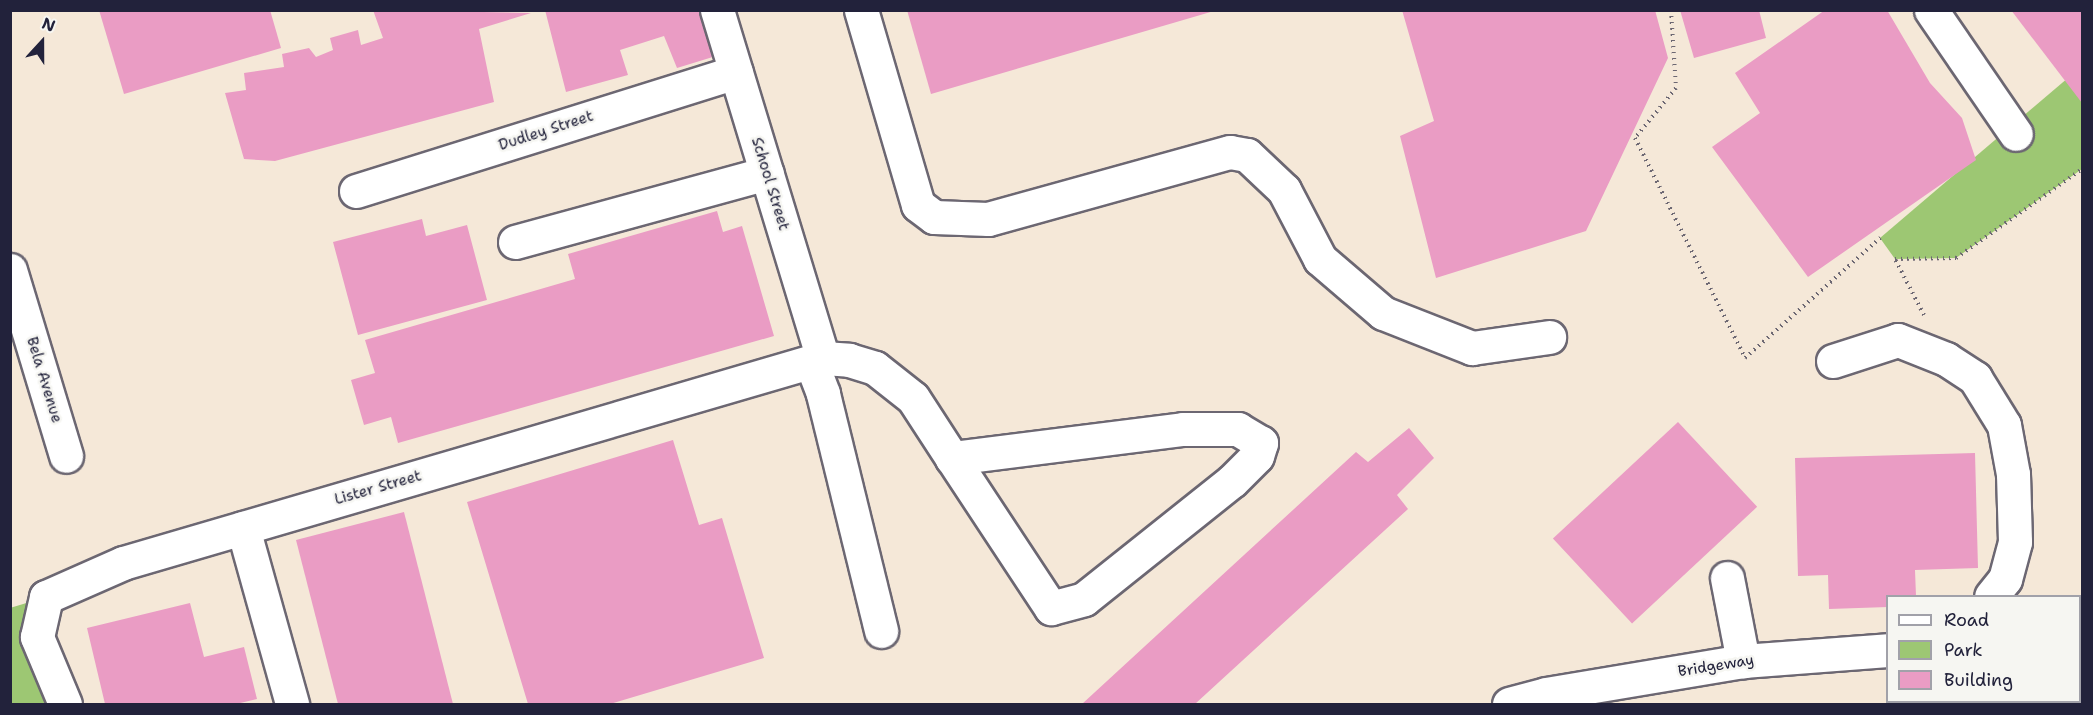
<!DOCTYPE html>
<style>
body{margin:0}
#map{position:relative;width:2093px;height:715px;overflow:hidden;background:#f5e8d8;font-family:"Shantell Sans",sans-serif}
div>[style]{position:absolute}
[style*='--x']{left:calc(var(--x)*1px);top:calc(var(--y)*1px);width:calc(var(--w)*1px);rotate:calc(var(--a)*1deg)}
.green>*{inset:0;background:#9dc773}
.building>*{inset:0;background:#ea9cc4;transform-origin:0 0}
.path>*{height:4px;margin-top:-2px;transform-origin:0;background:repeating-linear-gradient(90deg,#6c6772 0 1.5px,transparent 0 6px)}
.roads{filter:drop-shadow(2px 0 #6c6772) drop-shadow(-2px 0 #6c6772) drop-shadow(0 2px #6c6772) drop-shadow(0 -2px #6c6772)}
.minor>*{height:33px;margin:-16.5px;padding:0 16.5px;transform-origin:16.5px;border-radius:16.5px;background:#fff}
span{translate:-50% -50%;white-space:nowrap;text-align:center;line-height:1.15;-webkit-text-stroke:5px #f6f6f2;paint-order:stroke}
.street-label{font-size:15px;color:#22223b}
.frame{position:absolute;inset:0;border:12px solid #22223b;pointer-events:none}
.legend{position:absolute;left:1886px;top:595px;width:195px;height:108px;box-sizing:border-box;background:#f6f6f2;border:2px solid #a1a1a9;margin:0;padding:8px 10px;list-style:none;font-size:18px;color:#22223b}
.legend li{display:flex;align-items:center;gap:12px;height:30px}
.legend b{width:30px;border:2px solid #a1a1a9}
.north{position:absolute;left:12px;top:12px;width:60px;height:60px;-webkit-text-stroke:4px #f6f6f2;paint-order:stroke;rotate:21deg;font-size:16px;font-weight:700;line-height:24px;text-align:center;color:#22223b}
.north::after{content:'';display:block;margin:auto;width:21px;height:27px;background:#22223b;clip-path:polygon(50% 0,100% 100%,50% 72%,0 100%)}
</style>
<div id="map">
<div class="green">
<i style="clip-path:polygon(2082px 66px,2082px 169px,1956px 258px,1895px 259px,1880px 238px)"></i>
<i style="clip-path:polygon(46px 597px,65px 704px,11px 704px,10px 608px)"></i>
</div>
<div class="building">
<i style="clip-path:polygon(99px 10px,270px 10px,281px 48px,124px 94px)"></i>
<i style="clip-path:polygon(373px 10px,531px 13px,479px 29px,494px 102px,275px 161px,244px 159px,225px 93px,246px 90px,244px 73px,284px 67px,282px 54px,309px 48px,316px 57px,333px 50px,330px 38px,358px 30px,361px 45px,383px 38px)"></i>
<i style="clip-path:polygon(545px 10px,700px 10px,716px 56px,677px 68px,664px 36px,620px 50px,628px 75px,566px 92px)"></i>
<i style="clip-path:polygon(907px 10px,1214px 10px,1214px 11px,931px 94px)"></i>
<i style="clip-path:polygon(1402px 10px,1655px 10px,1668px 58px,1586px 231px,1436px 278px,1400px 136px,1434px 121px)"></i>
<i style="clip-path:polygon(1680px 10px,1759px 10px,1766px 38px,1694px 58px)"></i>
<i style="clip-path:polygon(1825px 10px,1887px 10px,1930px 83px,1962px 118px,1976px 160px,1808px 277px,1712px 147px,1760px 113px,1735px 73px)"></i>
<i style="clip-path:polygon(2011px 10px,2082px 10px,2082px 103px)"></i>
<i style="clip-path:polygon(717px 211px,723px 232px,742px 226px,774px 336px,398px 443px,391px 417px,364px 425px,351px 380px,375px 373px,365px 340px,575px 279px,568px 254px)"></i>
<i style="clip-path:polygon(422px 219px,426px 236px,467px 225px,487px 300px,358px 335px,333px 242px)"></i>
<i style="left:1678px;top:422px;width:116px;height:171px;rotate:47deg"></i>
<i style="clip-path:polygon(1409px 428px,1434px 458px,1397px 495px,1408px 509px,1195px 704px,1082px 704px,1356px 452px,1368px 462px)"></i>
<i style="clip-path:polygon(673px 440px,699px 525px,722px 518px,764px 658px,610px 704px,528px 704px,467px 502px)"></i>
<i style="clip-path:polygon(1975px 453px,1978px 568px,1915px 570px,1916px 596px,1888px 596px,1888px 607px,1829px 609px,1828px 575px,1798px 576px,1795px 458px)"></i>
<i style="clip-path:polygon(404px 512px,453px 704px,338px 704px,296px 540px)"></i>
<i style="clip-path:polygon(190px 603px,204px 657px,244px 647px,257px 699px,236px 704px,105px 704px,87px 628px)"></i>
</div>
<div class="path">
<i style="--x:1671;--y:10;--w:78;--a:86.3"></i>
<i style="--x:1676;--y:88;--w:65;--a:129.4"></i>
<i style="--x:1635;--y:138;--w:246;--a:63.4"></i>
<i style="--x:1745;--y:358;--w:181;--a:-41.6"></i>
<i style="--x:1924;--y:315;--w:63;--a:-117.4"></i>
<i style="--x:1895;--y:259;--w:61;--a:-0.9"></i>
<i style="--x:1956;--y:258;--w:154;--a:-35.2"></i>
</div>
<div class="roads">
<div class="minor">
<i style="--x:717;--y:10;--w:364;--a:73.1"></i>
<i style="--x:861;--y:10;--w:203;--a:73.7"></i>
<i style="--x:918;--y:205;--w:20;--a:37"></i>
<i style="--x:934;--y:217;--w:54;--a:2.1"></i>
<i style="--x:988;--y:219;--w:251;--a:-15.5"></i>
<i style="--x:1230;--y:152;--w:17;--a:10"></i>
<i style="--x:1247;--y:155;--w:51;--a:43.4"></i>
<i style="--x:1284;--y:190;--w:78;--a:62.4"></i>
<i style="--x:1320;--y:259;--w:83;--a:40.6"></i>
<i style="--x:1383;--y:313;--w:96;--a:21.5"></i>
<i style="--x:1472;--y:348;--w:78;--a:-8.1"></i>
<i style="--x:1931;--y:10;--w:150;--a:55.6"></i>
<i style="--x:356;--y:191;--w:398;--a:-17.4"></i>
<i style="--x:515;--y:242;--w:261;--a:-15.3"></i>
<i style="--x:10;--y:270;--w:194;--a:73.2"></i>
<i style="--x:1833;--y:361;--w:68;--a:-17.9"></i>
<i style="--x:1898;--y:340;--w:52;--a:21.6"></i>
<i style="--x:1946;--y:359;--w:35;--a:33"></i>
<i style="--x:1975;--y:378;--w:55;--a:58.3"></i>
<i style="--x:2004;--y:425;--w:50;--a:79.6"></i>
<i style="--x:2013;--y:474;--w:68;--a:88.3"></i>
<i style="--x:2015;--y:542;--w:38;--a:105"></i>
<i style="--x:2005;--y:579;--w:22;--a:129"></i>
<i style="--x:811;--y:362;--w:34;--a:69"></i>
<i style="--x:823;--y:394;--w:244;--a:76.2"></i>
<i style="--x:243;--y:528;--w:183;--a:74.4"></i>
<i style="--x:1727;--y:578;--w:85;--a:79.1"></i>
<i style="--x:2013;--y:702;--w:4;--a:34"></i>
<i style="--x:65;--y:704;--w:73;--a:-112.7"></i>
<i style="--x:37;--y:637;--w:41;--a:-77.3"></i>
<i style="--x:46;--y:597;--w:84;--a:-23.8"></i>
<i style="--x:123;--y:563;--w:729;--a:-16.32"></i>
<i style="--x:823;--y:358;--w:26;--a:4"></i>
<i style="--x:849;--y:360;--w:27;--a:17"></i>
<i style="--x:875;--y:368;--w:48;--a:38.3"></i>
<i style="--x:913;--y:398;--w:72;--a:57"></i>
<i style="--x:952;--y:458;--w:180;--a:56.6"></i>
<i style="--x:1051;--y:608;--w:34;--a:-15"></i>
<i style="--x:1084;--y:599;--w:189;--a:-38.6"></i>
<i style="--x:1232;--y:481;--w:35;--a:-45"></i>
<i style="--x:1257;--y:456;--w:14;--a:-73"></i>
<i style="--x:1261;--y:443;--w:27;--a:-149"></i>
<i style="--x:1238;--y:429;--w:55;--a:180"></i>
<i style="--x:1183;--y:429;--w:233;--a:172.8"></i>
<i style="--x:1509;--y:704;--w:38;--a:-15"></i>
<i style="--x:1546;--y:694;--w:200;--a:-9.5"></i>
<i style="--x:1743;--y:661;--w:145;--a:-4.3"></i>
</div>
</div>
<div class="street-label">
<span style="left:546px;top:131px;rotate:-18deg">Dudley Street</span>
<span style="left:770px;top:184px;rotate:73deg">School Street</span>
<span style="left:44px;top:380px;rotate:73deg">Bela Avenue</span>
<span style="left:378px;top:488px;rotate:-16deg">Lister Street</span>
<span style="left:1716px;top:666px;rotate:-9deg">Bridgeway</span>
</div>
<div class="frame"></div>
<ul class="legend">
<li><b style="height:8px;background:#fff"></b>Road</li>
<li><b style="height:16px;background:#9dc773"></b>Park</li>
<li><b style="height:16px;background:#ea9cc4"></b>Building</li>
</ul>
<div class="north">N</div>
</div>
